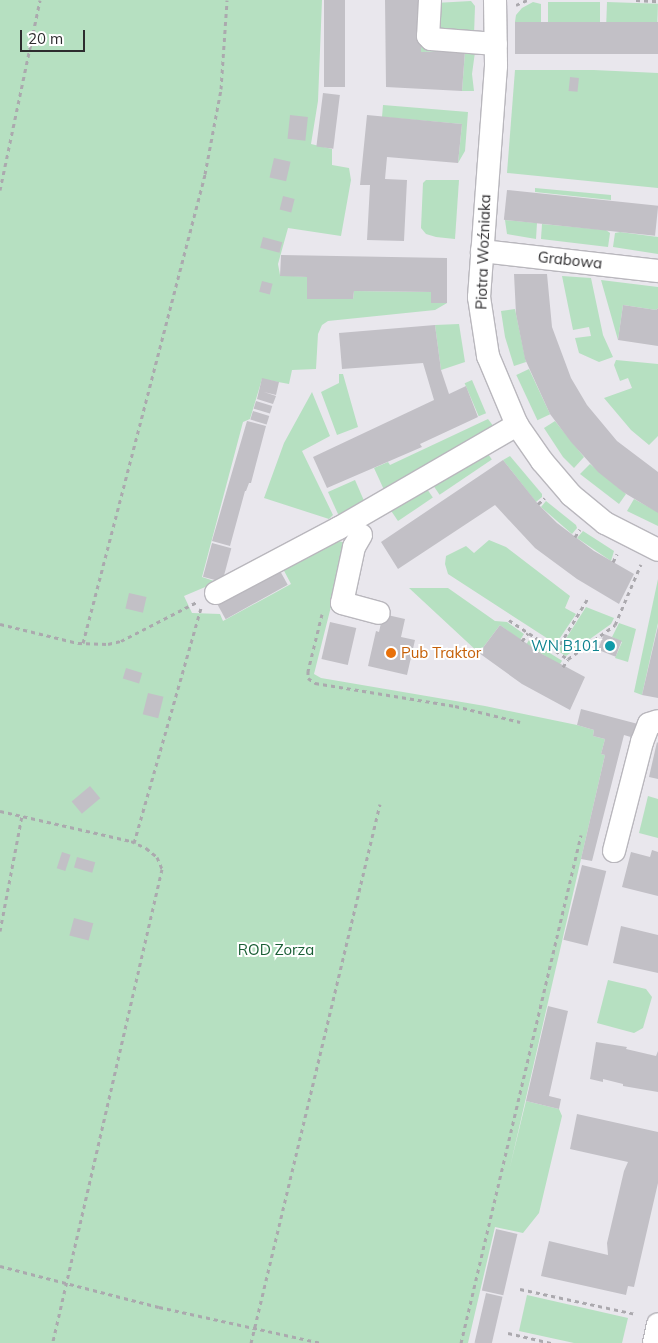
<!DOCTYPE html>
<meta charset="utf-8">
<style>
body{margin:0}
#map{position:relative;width:658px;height:1343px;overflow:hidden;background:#e9e7ed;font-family:Mulish,sans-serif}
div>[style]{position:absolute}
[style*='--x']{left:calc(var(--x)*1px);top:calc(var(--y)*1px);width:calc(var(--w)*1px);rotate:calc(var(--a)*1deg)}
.green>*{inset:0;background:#b6e0c1;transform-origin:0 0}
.building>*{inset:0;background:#c2c0c6;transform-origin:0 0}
.path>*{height:3px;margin-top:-1.5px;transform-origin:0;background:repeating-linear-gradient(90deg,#aba9ae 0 4px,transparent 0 8px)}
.roads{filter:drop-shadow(1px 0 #b9b7bd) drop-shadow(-1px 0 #b9b7bd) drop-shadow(0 1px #b9b7bd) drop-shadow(0 -1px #b9b7bd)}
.minor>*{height:22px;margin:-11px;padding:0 11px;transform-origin:11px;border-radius:11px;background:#fff}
.dots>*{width:14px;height:14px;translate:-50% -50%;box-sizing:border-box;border:2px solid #fff;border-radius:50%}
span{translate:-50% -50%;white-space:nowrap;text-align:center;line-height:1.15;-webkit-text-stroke:4px #fff;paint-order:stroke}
.street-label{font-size:15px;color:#2d2c2e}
.culture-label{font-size:15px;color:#0d838f}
.right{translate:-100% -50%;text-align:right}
.food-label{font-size:15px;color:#c56008}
.left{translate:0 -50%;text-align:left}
.park-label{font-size:15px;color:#1a5e35}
.scale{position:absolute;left:20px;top:30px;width:65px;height:22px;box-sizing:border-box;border:2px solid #2d2c2e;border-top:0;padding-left:6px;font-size:15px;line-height:18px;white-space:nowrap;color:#2d2c2e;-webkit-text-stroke:4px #fff;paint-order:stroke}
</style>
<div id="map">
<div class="green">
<i style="clip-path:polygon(0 0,322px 0,318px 101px,311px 144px,332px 149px,332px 165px,349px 168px,351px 180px,341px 236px,288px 228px,278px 264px,280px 275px,307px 277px,308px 299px,353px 299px,354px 291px,431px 292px,431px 303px,447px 303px,435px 310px,328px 321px,322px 325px,318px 334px,316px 369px,292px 370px,289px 384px,262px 379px,250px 419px,243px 422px,202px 577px,217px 582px,184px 596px,192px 613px,220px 614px,223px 621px,291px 584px,281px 565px,334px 540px,347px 543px,314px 674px,321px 678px,485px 706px,577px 725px,594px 730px,593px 736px,605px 739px,601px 754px,605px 755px,510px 1167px,526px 1101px,559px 1109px,562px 1116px,539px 1213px,523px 1233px,495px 1227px,468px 1343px,0 1343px)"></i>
<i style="clip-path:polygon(471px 1px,475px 6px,474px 35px,435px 36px,435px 3px)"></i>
<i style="clip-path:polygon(533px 2px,541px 4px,541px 22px,515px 22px,516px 15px,522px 8px)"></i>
<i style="left:548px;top:2px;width:52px;height:20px"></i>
<i style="left:607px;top:2px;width:51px;height:20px;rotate:2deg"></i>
<i style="clip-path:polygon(421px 42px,475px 52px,472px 74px,474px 91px,462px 91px,465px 51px,421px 52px)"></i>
<i style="clip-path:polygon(515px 70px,594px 70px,658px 73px,658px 188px,507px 173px)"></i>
<i style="clip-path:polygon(383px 105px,468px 112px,465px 151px,458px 163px,462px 124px,382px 117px)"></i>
<i style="clip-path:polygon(426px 180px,459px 180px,455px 239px,436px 237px,426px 234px,421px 228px,423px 183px)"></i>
<i style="clip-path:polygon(535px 188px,611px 195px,611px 200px,535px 192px)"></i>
<i style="clip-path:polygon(505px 220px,537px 223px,536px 239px,507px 234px)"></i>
<i style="clip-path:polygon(542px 224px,606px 230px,610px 233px,608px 247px,541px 239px)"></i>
<i style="clip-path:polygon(620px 232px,658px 237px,658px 254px,613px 247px,615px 233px)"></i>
<i style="clip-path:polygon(562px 276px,591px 278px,603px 335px,613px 357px,599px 362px,579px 353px,575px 338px,591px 336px,589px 327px,573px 330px)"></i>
<i style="clip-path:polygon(601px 280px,658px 287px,658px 308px,656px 310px,623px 305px,618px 340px)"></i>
<i style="clip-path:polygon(515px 309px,526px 362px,514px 366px,505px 337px,501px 311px)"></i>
<i style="clip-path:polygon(459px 324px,465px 362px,441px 370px,435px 325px)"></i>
<i style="clip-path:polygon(616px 360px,658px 364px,658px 436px,649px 445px,631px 430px,604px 398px,632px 388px,628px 378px,620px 381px,614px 365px)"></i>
<i style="left:529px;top:369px;width:50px;height:14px;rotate:65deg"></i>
<i style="clip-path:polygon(339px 374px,343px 374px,358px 427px,337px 435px,321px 392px,339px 383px)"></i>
<i style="left:472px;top:380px;width:36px;height:8px;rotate:67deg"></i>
<i style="clip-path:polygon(312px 392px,330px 436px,302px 451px,333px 515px,329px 519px,264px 498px,284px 443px)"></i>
<i style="clip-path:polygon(488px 419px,494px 427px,385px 492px,374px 468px,388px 462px,390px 465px)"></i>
<i style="clip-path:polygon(555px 421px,584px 457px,574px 468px,563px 457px,544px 428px)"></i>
<i style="left:484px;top:448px;width:14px;height:63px;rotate:56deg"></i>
<i style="clip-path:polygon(510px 456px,542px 494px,542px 497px,536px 502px,503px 460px)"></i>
<i style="clip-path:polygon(590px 464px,626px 494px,619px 504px,580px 474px)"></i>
<i style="clip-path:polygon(355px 480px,365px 503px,347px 514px,338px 514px,328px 492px)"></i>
<i style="left:425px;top:486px;width:14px;height:42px;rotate:56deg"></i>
<i style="clip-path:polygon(634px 499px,658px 512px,658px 526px,627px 511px)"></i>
<i style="clip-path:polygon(546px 501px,576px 525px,577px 528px,572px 534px,541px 507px)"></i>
<i style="clip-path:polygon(583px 531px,614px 551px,611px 561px,577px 538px)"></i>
<i style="clip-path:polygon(489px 540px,506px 547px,570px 596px,565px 608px,576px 614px,556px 644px,448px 574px,445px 564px,446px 556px,466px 546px,474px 553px)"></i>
<i style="clip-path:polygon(658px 579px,658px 623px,642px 695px,634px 692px)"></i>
<i style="clip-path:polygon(409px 588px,448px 588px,495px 621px,507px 622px,524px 634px,520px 640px,500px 625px,479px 653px)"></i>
<i style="clip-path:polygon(586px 607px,614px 618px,611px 624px,566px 656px,558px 651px)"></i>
<i style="clip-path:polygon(619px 623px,636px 629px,628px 662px,615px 658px,622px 642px,612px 637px)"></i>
<i style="left:529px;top:640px;width:39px;height:5px;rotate:32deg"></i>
<i style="clip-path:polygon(648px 796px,658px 799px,658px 838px,639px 833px)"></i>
<i style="clip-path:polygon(608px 980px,646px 989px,652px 997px,643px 1028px,634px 1033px,597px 1023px)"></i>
<i style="clip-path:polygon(527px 1295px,628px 1318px,622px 1343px,574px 1343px,519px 1331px)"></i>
</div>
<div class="building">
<i style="left:324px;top:0;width:21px;height:87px"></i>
<i style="clip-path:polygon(385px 0,422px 0,421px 52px,465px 51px,462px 91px,386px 87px)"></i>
<i style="left:515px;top:22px;width:143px;height:32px"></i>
<i style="left:570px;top:77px;width:9px;height:14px;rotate:6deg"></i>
<i style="left:323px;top:93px;width:17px;height:54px;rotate:7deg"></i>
<i style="left:290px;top:115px;width:18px;height:24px;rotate:6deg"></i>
<i style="clip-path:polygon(367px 115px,462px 124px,458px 163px,387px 157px,385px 179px,407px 180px,404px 241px,367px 240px,370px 185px,360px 185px)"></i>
<i style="left:274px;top:158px;width:17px;height:20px;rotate:13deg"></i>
<i style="left:507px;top:190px;width:152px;height:30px;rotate:6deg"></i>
<i style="left:283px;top:196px;width:12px;height:14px;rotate:14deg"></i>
<i style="left:263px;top:237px;width:20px;height:11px;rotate:15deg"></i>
<i style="clip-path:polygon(281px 255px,447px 258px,447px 303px,431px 303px,431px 292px,354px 291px,353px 299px,307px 299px,307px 277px,280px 276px)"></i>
<i style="clip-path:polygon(514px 274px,547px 274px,552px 327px,571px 378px,587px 405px,617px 441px,658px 472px,658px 513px,623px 492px,598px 472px,571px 442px,550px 414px,525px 359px,516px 314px)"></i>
<i style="left:262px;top:281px;width:11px;height:11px;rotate:15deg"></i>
<i style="clip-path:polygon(623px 305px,656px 310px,658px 308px,658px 346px,618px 340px)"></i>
<i style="clip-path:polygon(435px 325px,441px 370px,449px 394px,466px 386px,478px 417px,420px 444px,422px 447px,327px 488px,313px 457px,434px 400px,423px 363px,342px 369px,339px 333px)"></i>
<i style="clip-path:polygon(262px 378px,279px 382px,276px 395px,264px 392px,276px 396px,273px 404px,257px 399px)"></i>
<i style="left:256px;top:401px;width:17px;height:8px;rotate:17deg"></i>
<i style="left:253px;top:411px;width:17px;height:9px;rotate:17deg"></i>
<i style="clip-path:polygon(247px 421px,266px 426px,251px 483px,249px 483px,246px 491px,245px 491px,230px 546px,212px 541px)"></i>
<i style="clip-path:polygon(503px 460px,538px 504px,557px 523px,594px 551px,634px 574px,619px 604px,577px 579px,535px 548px,495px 505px,398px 569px,381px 542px)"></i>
<i style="left:212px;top:543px;width:20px;height:35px;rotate:15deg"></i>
<i style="left:279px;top:569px;width:18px;height:71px;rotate:61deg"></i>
<i style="left:129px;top:593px;width:18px;height:16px;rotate:13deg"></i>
<i style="clip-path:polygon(383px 614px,405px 619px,401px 637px,415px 640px,407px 675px,368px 666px,376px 631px,379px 632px)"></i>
<i style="left:330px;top:622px;width:27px;height:38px;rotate:13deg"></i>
<i style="clip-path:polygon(500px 625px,542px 654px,585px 677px,570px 710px,522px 684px,479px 653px)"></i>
<i style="clip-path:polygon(658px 626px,658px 698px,642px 695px)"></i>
<i style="left:604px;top:634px;width:19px;height:17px;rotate:21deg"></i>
<i style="left:126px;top:668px;width:17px;height:11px;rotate:17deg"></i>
<i style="left:148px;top:693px;width:16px;height:22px;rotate:14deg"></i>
<i style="clip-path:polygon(581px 709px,638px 724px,634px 738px,624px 735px,592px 861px,581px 859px,605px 755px,601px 754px,605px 739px,593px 736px,594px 730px,577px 725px)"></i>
<i style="clip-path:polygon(657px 742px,658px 743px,658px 779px,649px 777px)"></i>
<i style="left:90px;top:786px;width:16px;height:24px;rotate:50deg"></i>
<i style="clip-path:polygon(652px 850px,658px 852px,658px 896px,622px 887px,631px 852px,650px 857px)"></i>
<i style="left:62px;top:852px;width:9px;height:17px;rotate:18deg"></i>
<i style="left:77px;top:857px;width:19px;height:11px;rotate:16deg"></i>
<i style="left:582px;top:865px;width:25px;height:77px;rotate:14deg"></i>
<i style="left:74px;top:918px;width:20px;height:18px;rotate:15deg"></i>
<i style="clip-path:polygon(621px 926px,658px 935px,658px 973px,613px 963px)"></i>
<i style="clip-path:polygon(548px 1006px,568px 1011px,549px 1096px,561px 1099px,559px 1109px,526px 1101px)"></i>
<i style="clip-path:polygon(596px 1042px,627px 1047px,626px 1049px,656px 1056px,658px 1051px,658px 1092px,623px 1086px,623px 1084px,603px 1079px,603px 1082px,590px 1079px)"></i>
<i style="clip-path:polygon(577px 1114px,658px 1132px,658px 1183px,634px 1287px,628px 1286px,626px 1295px,541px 1276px,549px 1241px,608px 1255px,607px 1243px,624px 1171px,628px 1162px,570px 1149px)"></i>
<i style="left:496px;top:1229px;width:22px;height:63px;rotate:13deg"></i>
<i style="left:486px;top:1293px;width:17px;height:51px;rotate:13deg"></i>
</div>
<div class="path">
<i style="--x:636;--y:0;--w:22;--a:3"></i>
<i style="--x:516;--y:5;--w:12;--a:-24"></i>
<i style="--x:0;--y:190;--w:194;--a:-78.1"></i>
<i style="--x:538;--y:504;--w:9;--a:-41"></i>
<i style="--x:575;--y:537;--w:9;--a:-58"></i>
<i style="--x:613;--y:562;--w:9;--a:-63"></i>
<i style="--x:322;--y:614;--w:59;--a:103.8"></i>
<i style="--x:308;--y:671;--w:7;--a:90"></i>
<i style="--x:308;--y:678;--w:9;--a:36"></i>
<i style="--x:315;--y:683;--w:142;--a:9.3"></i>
<i style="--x:455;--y:706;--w:67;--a:13.8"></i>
<i style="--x:509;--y:620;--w:71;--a:33.5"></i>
<i style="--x:0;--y:624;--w:80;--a:13.7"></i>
<i style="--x:78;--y:643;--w:30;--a:2"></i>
<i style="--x:108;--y:644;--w:13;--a:-13"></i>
<i style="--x:121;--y:641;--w:85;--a:-27.2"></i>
<i style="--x:522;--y:641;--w:10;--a:-53"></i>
<i style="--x:83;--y:643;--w:485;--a:-75.4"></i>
<i style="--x:205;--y:174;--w:86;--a:-79.3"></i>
<i style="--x:221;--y:89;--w:89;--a:-86.1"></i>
<i style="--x:556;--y:651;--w:62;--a:-58.9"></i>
<i style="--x:563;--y:667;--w:9;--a:-58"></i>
<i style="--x:568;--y:659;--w:58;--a:-35.9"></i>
<i style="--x:615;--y:625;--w:66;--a:-66.9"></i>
<i style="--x:0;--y:811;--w:134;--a:12.9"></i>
<i style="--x:131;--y:841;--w:17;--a:25"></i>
<i style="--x:146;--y:848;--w:14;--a:39"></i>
<i style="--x:157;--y:857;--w:13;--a:67"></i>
<i style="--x:162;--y:869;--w:486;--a:103"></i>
<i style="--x:134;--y:843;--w:244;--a:-74.1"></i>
<i style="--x:0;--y:931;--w:117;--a:-79.2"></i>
<i style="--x:0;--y:1266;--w:164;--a:14.5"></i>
<i style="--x:159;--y:1307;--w:166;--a:12.5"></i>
<i style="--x:520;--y:1289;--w:119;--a:12.2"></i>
<i style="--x:508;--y:1333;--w:44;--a:13.1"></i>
<i style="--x:251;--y:1343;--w:554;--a:-76.54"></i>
<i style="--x:461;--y:1343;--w:522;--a:-76.71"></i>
</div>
<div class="roads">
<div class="minor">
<i style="--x:430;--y:0;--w:36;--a:93"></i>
<i style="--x:428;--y:36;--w:4;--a:45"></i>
<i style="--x:431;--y:39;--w:65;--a:4.4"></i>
<i style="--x:495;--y:0;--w:66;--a:89.1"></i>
<i style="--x:496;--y:66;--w:232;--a:94.2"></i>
<i style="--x:479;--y:297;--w:60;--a:81.3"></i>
<i style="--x:488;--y:356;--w:75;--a:67.2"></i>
<i style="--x:517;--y:425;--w:44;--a:55.2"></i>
<i style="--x:542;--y:461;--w:45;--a:49.5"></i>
<i style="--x:571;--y:495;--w:44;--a:39.5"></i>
<i style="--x:605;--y:523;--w:59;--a:27"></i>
<i style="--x:482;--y:251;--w:177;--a:6.5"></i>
<i style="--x:361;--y:535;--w:14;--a:120"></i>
<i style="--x:354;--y:547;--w:57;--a:102.1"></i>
<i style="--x:342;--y:603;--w:38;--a:15"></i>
<i style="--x:216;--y:593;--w:139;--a:-27.9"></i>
<i style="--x:339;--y:528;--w:206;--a:-30.1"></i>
<i style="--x:614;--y:851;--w:113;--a:-75.6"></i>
<i style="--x:642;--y:742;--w:19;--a:-69"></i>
<i style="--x:649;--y:724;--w:9;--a:-18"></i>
<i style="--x:654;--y:1343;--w:19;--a:-78"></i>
</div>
</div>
<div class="dots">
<i style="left:610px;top:646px;background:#0f9aa8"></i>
<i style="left:391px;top:653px;background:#e8710a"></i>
</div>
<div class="street-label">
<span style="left:483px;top:252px;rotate:-88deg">Piotra Woźniaka</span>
<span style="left:570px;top:260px;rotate:6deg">Grabowa</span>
</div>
<div class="culture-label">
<span class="right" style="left:600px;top:646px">WN B101</span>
</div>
<div class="food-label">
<span class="left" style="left:401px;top:653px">Pub Traktor</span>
</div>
<div class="park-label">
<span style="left:276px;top:950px">ROD Zorza</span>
</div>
<div class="scale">20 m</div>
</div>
